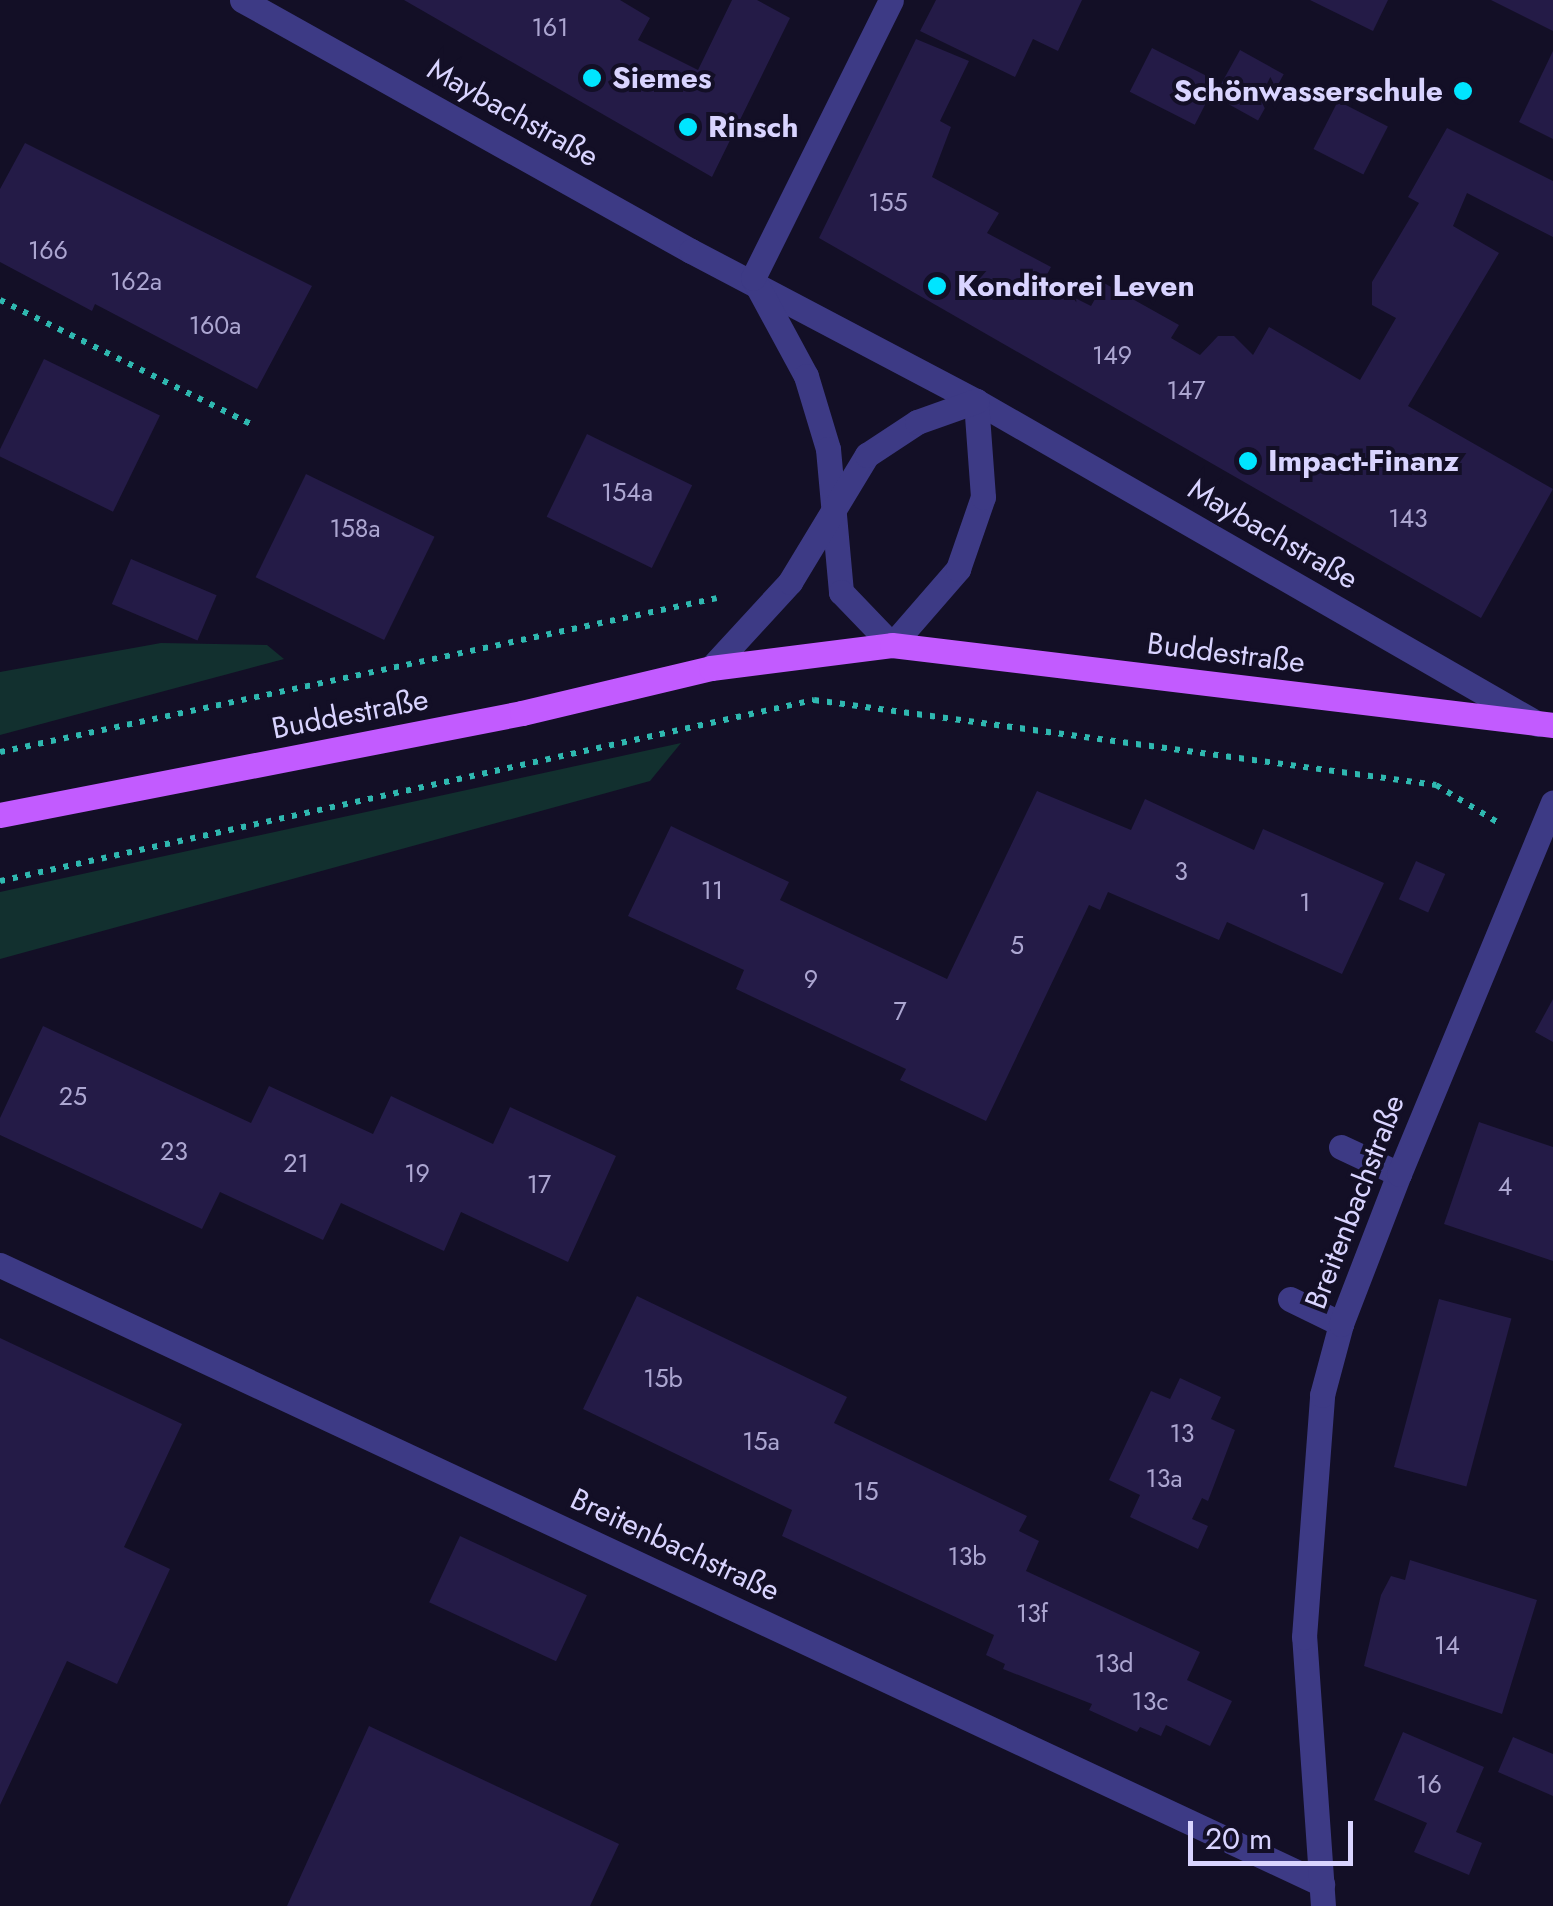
<!DOCTYPE html>
<meta charset="utf-8">
<style>
body{margin:0}
#map{position:relative;width:1553px;height:1906px;overflow:hidden;background:#130f26;font-family:Jost,sans-serif}
div>[style]{position:absolute}
[style*='--x']{left:calc(var(--x)*1px);top:calc(var(--y)*1px);width:calc(var(--w)*1px);rotate:calc(var(--a)*1deg)}
.green>*{inset:0;background:#12302f}
.building>*{inset:0;background:#241b47;transform-origin:0 0}
.path>*{height:6px;margin-top:-3px;transform-origin:0;background:repeating-linear-gradient(90deg,#2fb8b0 0 5px,transparent 0 13px)}
.minor>*{height:25px;margin:-12.5px;padding:0 12.5px;transform-origin:12.5px;border-radius:12.5px;background:#3d3a85}
.major>*{height:25px;margin:-12.5px;padding:0 12.5px;transform-origin:12.5px;border-radius:12.5px;background:#c25bff}
.dots>*{width:28px;height:28px;translate:-50% -50%;box-sizing:border-box;border:5px solid #130f26;border-radius:50%}
span{translate:-50% -50%;white-space:nowrap;text-align:center;line-height:1.15;-webkit-text-stroke:8px #130f26;paint-order:stroke}
.number-label{font-size:25px;color:#aca6d1}
.number-label span{-webkit-text-stroke-width:0}
.poi-label{font-size:30px;color:#d9d4ff;font-weight:700}
.left{translate:0 -50%;text-align:left}
.right{translate:-100% -50%;text-align:right}
.street-label{font-size:30px;color:#d9d4ff}
.scale{position:absolute;left:1188px;top:1821px;width:165px;height:45px;box-sizing:border-box;border:5px solid #d9d4ff;border-top:0;padding-left:12px;font-size:30px;line-height:35px;white-space:nowrap;color:#d9d4ff;-webkit-text-stroke:8px #130f26;paint-order:stroke}
</style>
<div id="map">
<div class="green">
<i style="clip-path:polygon(161px 643px,267px 645px,284px 659px,0 735px,0 672px)"></i>
<i style="clip-path:polygon(681px 743px,650px 781px,0 959px,0 892px)"></i>
</div>
<div class="building">
<i style="clip-path:polygon(404px 0,620px 0,650px 18px,638px 40px,698px 70px,732px 0,757px 0,790px 18px,712px 177px)"></i>
<i style="clip-path:polygon(936px 0,1082px 0,1058px 51px,1033px 39px,1015px 77px,920px 31px)"></i>
<i style="clip-path:polygon(1310px 0,1388px 0,1373px 31px)"></i>
<i style="clip-path:polygon(1491px 0,1553px 0,1553px 31px)"></i>
<i style="clip-path:polygon(916px 39px,969px 61px,940px 121px,951px 127px,932px 177px,999px 213px,987px 233px,1051px 267px,1043px 282px,1091px 306px,1104px 283px,1179px 325px,1171px 338px,1200px 355px,1218px 336px,1234px 336px,1253px 355px,1269px 327px,1360px 380px,1396px 318px,1372px 305px,1372px 282px,1419px 203px,1408px 197px,1447px 128px,1553px 181px,1553px 237px,1467px 193px,1453px 226px,1499px 253px,1408px 406px,1553px 489px,1481px 618px,819px 238px)"></i>
<i style="left:1152px;top:48px;width:73px;height:49px;rotate:27deg"></i>
<i style="left:1240px;top:50px;width:50px;height:53px;rotate:29deg"></i>
<i style="clip-path:polygon(1553px 51px,1553px 139px,1519px 122px)"></i>
<i style="left:1338px;top:101px;width:56px;height:54px;rotate:27deg"></i>
<i style="clip-path:polygon(25px 143px,312px 286px,257px 389px,95px 304px,92px 311px,0 262px,0 189px)"></i>
<i style="left:44px;top:359px;width:129px;height:107px;rotate:26deg"></i>
<i style="left:587px;top:434px;width:117px;height:92px;rotate:26deg"></i>
<i style="left:306px;top:474px;width:143px;height:115px;rotate:26deg"></i>
<i style="left:131px;top:559px;width:93px;height:49px;rotate:23deg"></i>
<i style="clip-path:polygon(1037px 791px,1131px 830px,1145px 799px,1254px 850px,1263px 829px,1384px 883px,1342px 974px,1227px 922px,1219px 940px,1108px 892px,1100px 910px,1089px 905px,986px 1121px,900px 1080px,906px 1069px,736px 989px,744px 970px,628px 916px,671px 826px,789px 882px,780px 900px,947px 979px)"></i>
<i style="left:1416px;top:861px;width:32px;height:42px;rotate:24deg"></i>
<i style="clip-path:polygon(1553px 999px,1553px 1042px,1535px 1032px)"></i>
<i style="clip-path:polygon(43px 1026px,251px 1123px,269px 1086px,373px 1134px,391px 1096px,493px 1144px,510px 1107px,616px 1156px,568px 1262px,461px 1212px,444px 1251px,341px 1203px,323px 1240px,220px 1192px,202px 1229px,0 1135px,0 1118px)"></i>
<i style="clip-path:polygon(1479px 1122px,1553px 1147px,1553px 1261px,1444px 1224px)"></i>
<i style="clip-path:polygon(637px 1296px,847px 1397px,834px 1423px,1027px 1516px,1019px 1531px,1039px 1541px,1026px 1571px,1200px 1652px,1187px 1680px,1232px 1701px,1210px 1746px,1166px 1725px,1161px 1736px,1140px 1727px,1137px 1732px,1089px 1710px,1092px 1704px,1003px 1669px,1005px 1664px,986px 1655px,994px 1635px,782px 1536px,792px 1510px,583px 1409px)"></i>
<i style="left:1439px;top:1299px;width:75px;height:174px;rotate:15deg"></i>
<i style="clip-path:polygon(0 1338px,182px 1424px,124px 1547px,170px 1569px,117px 1684px,67px 1661px,0 1805px)"></i>
<i style="clip-path:polygon(1180px 1378px,1221px 1397px,1211px 1419px,1235px 1430px,1208px 1501px,1202px 1498px,1192px 1519px,1208px 1526px,1198px 1549px,1130px 1517px,1140px 1495px,1109px 1480px,1151px 1391px,1170px 1399px)"></i>
<i style="left:460px;top:1536px;width:140px;height:73px;rotate:25deg"></i>
<i style="clip-path:polygon(1410px 1560px,1537px 1600px,1502px 1714px,1364px 1666px,1381px 1595px,1391px 1576px,1405px 1580px)"></i>
<i style="clip-path:polygon(369px 1726px,619px 1844px,590px 1906px,287px 1906px)"></i>
<i style="clip-path:polygon(1403px 1732px,1484px 1767px,1456px 1832px,1482px 1843px,1469px 1875px,1414px 1852px,1427px 1823px,1374px 1800px)"></i>
<i style="clip-path:polygon(1513px 1737px,1553px 1754px,1553px 1796px,1498px 1772px)"></i>
</div>
<div class="path">
<i style="--x:0;--y:300;--w:282;--a:26.3"></i>
<i style="--x:0;--y:752;--w:733;--a:-12.12"></i>
<i style="--x:0;--y:881;--w:834;--a:-12.54"></i>
<i style="--x:814;--y:700;--w:628;--a:7.78"></i>
<i style="--x:1436;--y:785;--w:77;--a:31.2"></i>
</div>
<div class="minor">
<i style="--x:242;--y:0;--w:514;--a:29.21"></i>
<i style="--x:691;--y:251;--w:322;--a:27.8"></i>
<i style="--x:976;--y:401;--w:648;--a:29.89"></i>
<i style="--x:753;--y:278;--w:111;--a:61.6"></i>
<i style="--x:806;--y:376;--w:76;--a:73.2"></i>
<i style="--x:828;--y:449;--w:144;--a:84.8"></i>
<i style="--x:841;--y:592;--w:74;--a:46.1"></i>
<i style="--x:892;--y:645;--w:101;--a:-49"></i>
<i style="--x:958;--y:569;--w:76;--a:-70.9"></i>
<i style="--x:983;--y:497;--w:96;--a:-94.2"></i>
<i style="--x:753;--y:278;--w:310;--a:-63.6"></i>
<i style="--x:711;--y:668;--w:117;--a:-47.4"></i>
<i style="--x:790;--y:582;--w:149;--a:-58.8"></i>
<i style="--x:867;--y:455;--w:60;--a:-33.4"></i>
<i style="--x:917;--y:422;--w:63;--a:-19.6"></i>
<i style="--x:1341;--y:1147;--w:64;--a:25"></i>
<i style="--x:0;--y:1265;--w:1460;--a:25.09"></i>
<i style="--x:1290;--y:1299;--w:57;--a:26.1"></i>
<i style="--x:1323;--y:1906;--w:270;--a:-94"></i>
<i style="--x:1304;--y:1637;--w:243;--a:-85.7"></i>
<i style="--x:1322;--y:1395;--w:73;--a:-75"></i>
<i style="--x:1341;--y:1324;--w:161;--a:-68.9"></i>
<i style="--x:1399;--y:1174;--w:402;--a:-67.5"></i>
</div>
<div class="major">
<i style="--x:0;--y:815;--w:532;--a:-11.06"></i>
<i style="--x:522;--y:713;--w:194;--a:-13.4"></i>
<i style="--x:711;--y:668;--w:182;--a:-7.2"></i>
<i style="--x:892;--y:645;--w:666;--a:6.9"></i>
</div>
<div class="dots">
<i style="left:592px;top:78px;background:#00e5ff"></i>
<i style="left:1463px;top:91px;background:#00e5ff"></i>
<i style="left:688px;top:127px;background:#00e5ff"></i>
<i style="left:937px;top:286px;background:#00e5ff"></i>
<i style="left:1248px;top:461px;background:#00e5ff"></i>
</div>
<div class="number-label">
<span style="left:550px;top:27px">161</span>
<span style="left:888px;top:202px">155</span>
<span style="left:48px;top:250px">166</span>
<span style="left:136px;top:281px">162a</span>
<span style="left:215px;top:325px">160a</span>
<span style="left:1112px;top:355px">149</span>
<span style="left:1186px;top:390px">147</span>
<span style="left:627px;top:492px">154a</span>
<span style="left:1408px;top:518px">143</span>
<span style="left:355px;top:528px">158a</span>
<span style="left:1181px;top:871px">3</span>
<span style="left:712px;top:890px">11</span>
<span style="left:1305px;top:902px">1</span>
<span style="left:1017px;top:945px">5</span>
<span style="left:811px;top:979px">9</span>
<span style="left:900px;top:1011px">7</span>
<span style="left:73px;top:1096px">25</span>
<span style="left:174px;top:1151px">23</span>
<span style="left:296px;top:1163px">21</span>
<span style="left:417px;top:1173px">19</span>
<span style="left:539px;top:1184px">17</span>
<span style="left:1505px;top:1186px">4</span>
<span style="left:663px;top:1378px">15b</span>
<span style="left:1182px;top:1433px">13</span>
<span style="left:761px;top:1441px">15a</span>
<span style="left:1164px;top:1478px">13a</span>
<span style="left:866px;top:1491px">15</span>
<span style="left:967px;top:1556px">13b</span>
<span style="left:1032px;top:1613px">13f</span>
<span style="left:1447px;top:1645px">14</span>
<span style="left:1114px;top:1663px">13d</span>
<span style="left:1150px;top:1701px">13c</span>
<span style="left:1429px;top:1784px">16</span>
</div>
<div class="poi-label">
<span class="left" style="left:612px;top:78px">Siemes</span>
<span class="right" style="left:1443px;top:91px">Schönwasserschule</span>
<span class="left" style="left:708px;top:127px">Rinsch</span>
<span class="left" style="left:957px;top:286px">Konditorei Leven</span>
<span class="left" style="left:1268px;top:461px">Impact-Finanz</span>
</div>
<div class="street-label">
<span style="left:513px;top:113px;rotate:29deg">Maybachstraße</span>
<span style="left:1273px;top:534px;rotate:30deg">Maybachstraße</span>
<span style="left:1226px;top:653px;rotate:7deg">Buddestraße</span>
<span style="left:350px;top:714px;rotate:-11deg">Buddestraße</span>
<span style="left:1355px;top:1202px;rotate:-69deg">Breitenbachstraße</span>
<span style="left:675px;top:1545px;rotate:25deg">Breitenbachstraße</span>
</div>
<div class="scale">20 m</div>
</div>
